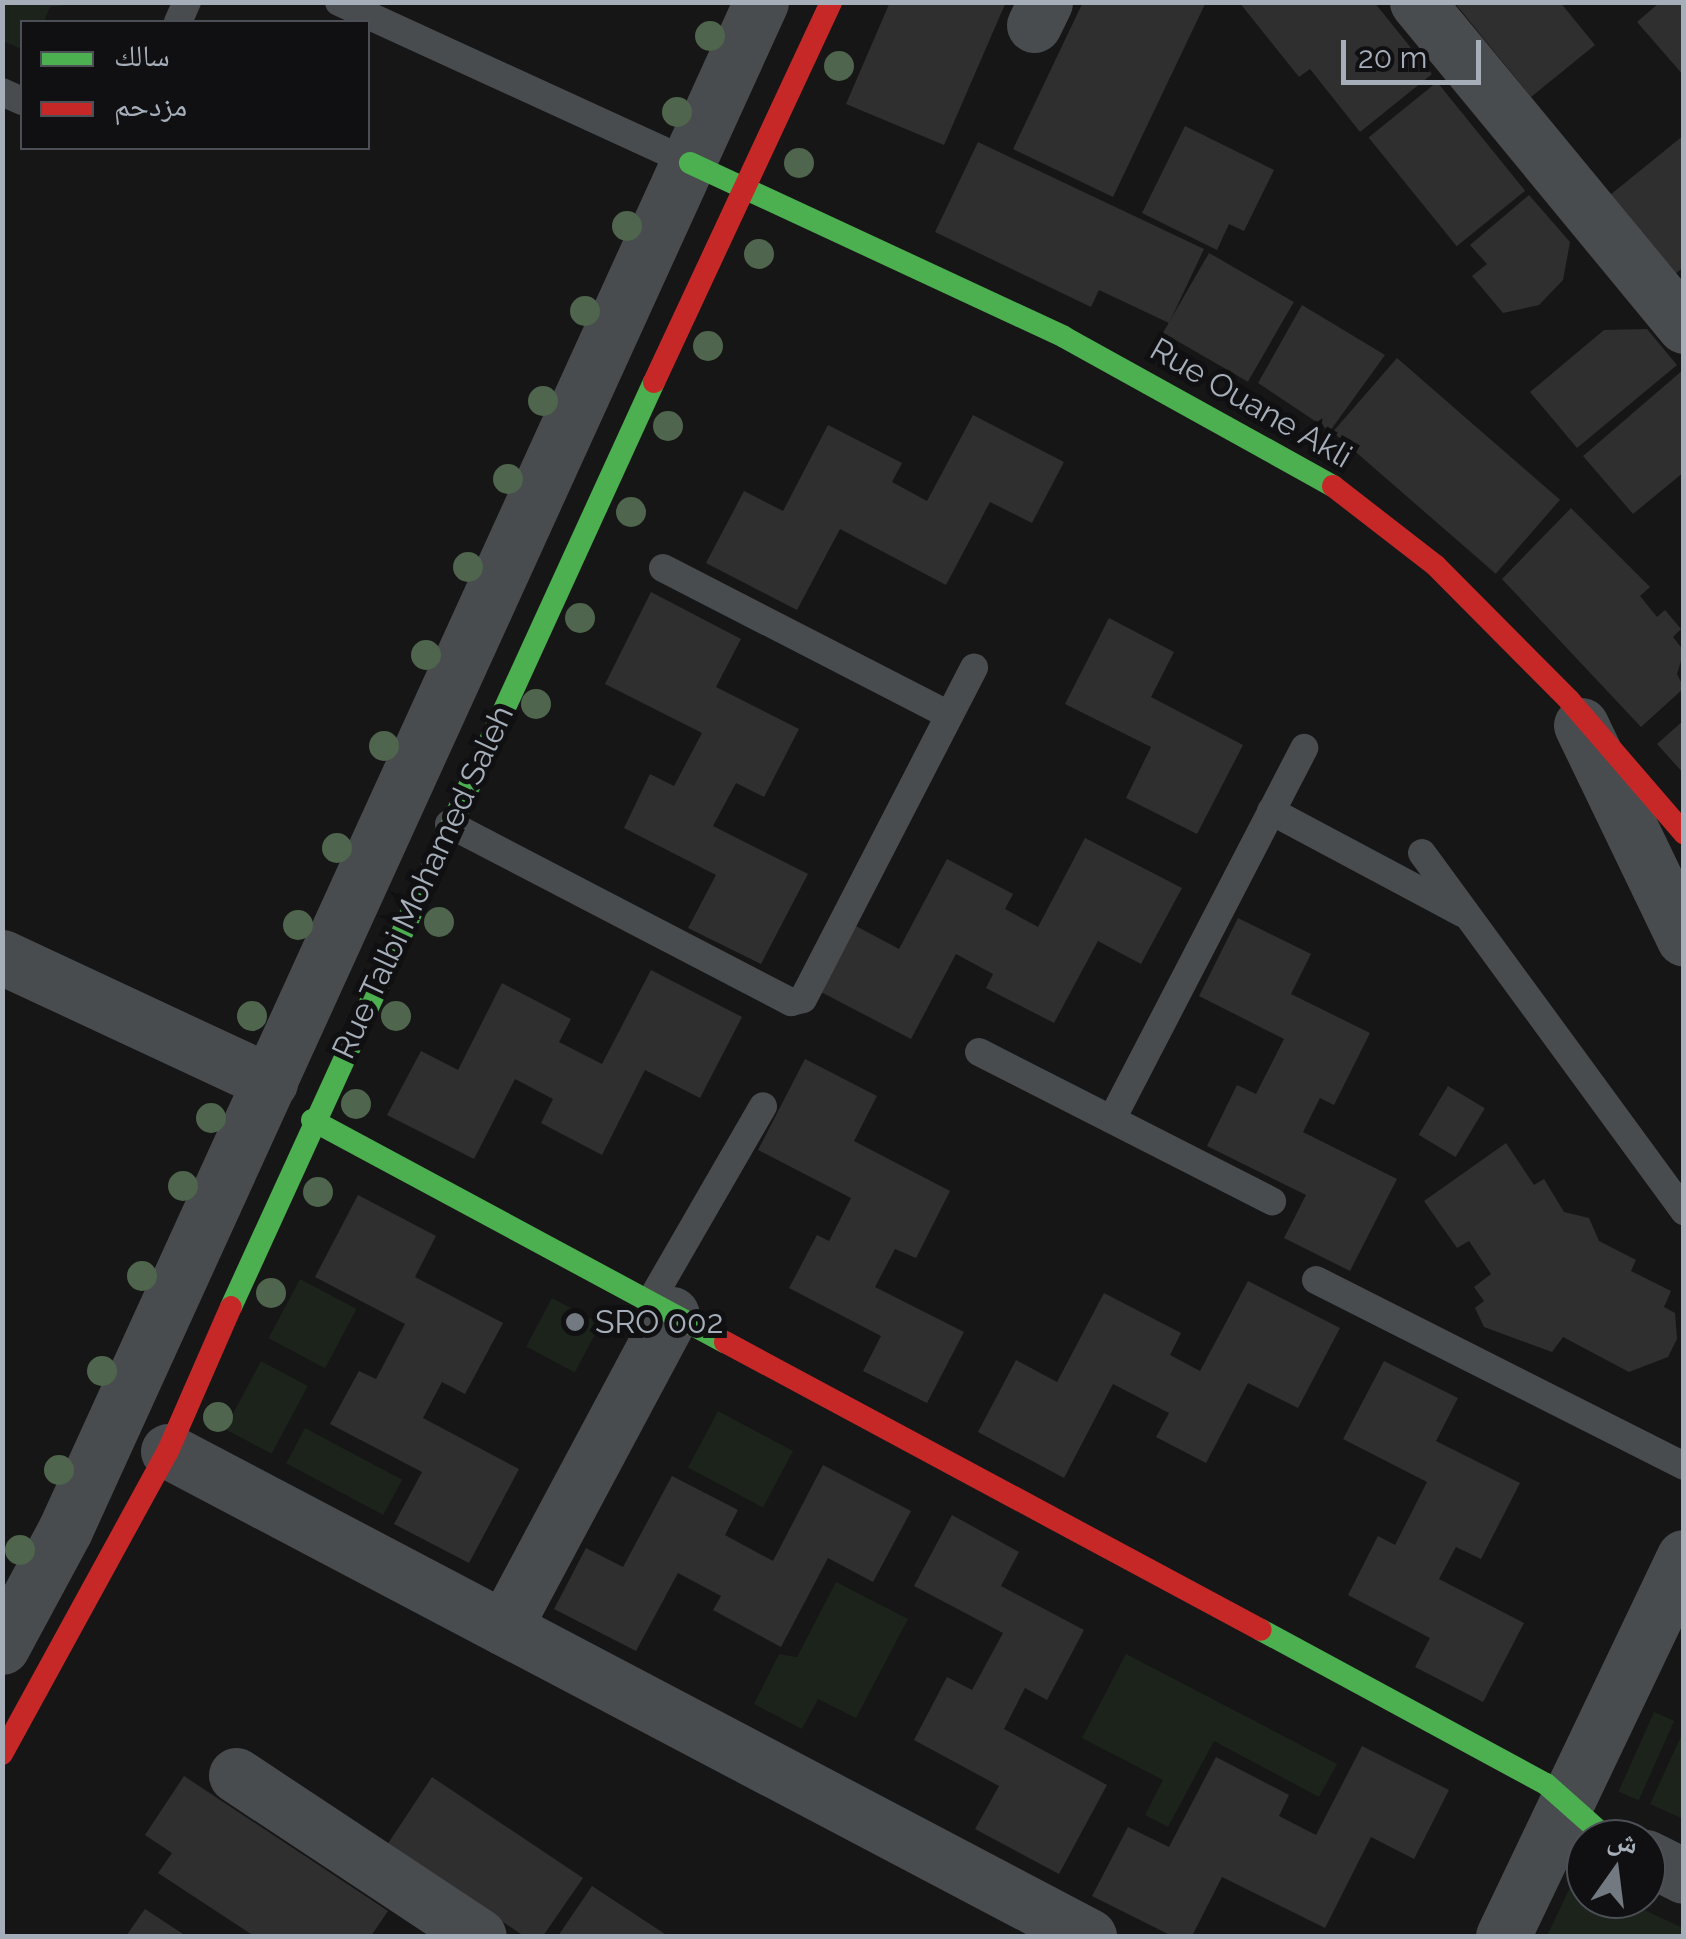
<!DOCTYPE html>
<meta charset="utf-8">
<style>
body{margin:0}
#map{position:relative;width:1686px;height:1939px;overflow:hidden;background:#161616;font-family:Raleway,"Noto Naskh Arabic",sans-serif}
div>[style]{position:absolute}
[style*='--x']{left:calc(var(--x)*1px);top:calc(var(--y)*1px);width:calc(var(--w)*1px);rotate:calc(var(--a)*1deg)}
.green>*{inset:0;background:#1b231b;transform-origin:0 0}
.building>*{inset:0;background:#2f2f30;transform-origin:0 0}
.lane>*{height:28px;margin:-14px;padding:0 14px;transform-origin:14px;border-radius:14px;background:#494c4f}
.street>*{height:55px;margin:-27.5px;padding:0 27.5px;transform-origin:27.5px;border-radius:27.5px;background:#494c4f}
.fast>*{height:22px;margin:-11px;padding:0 11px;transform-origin:11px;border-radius:11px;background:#4caf50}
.jam>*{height:22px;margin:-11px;padding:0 11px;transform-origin:11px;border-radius:11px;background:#c62828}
.trees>*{width:30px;height:30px;margin:-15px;border-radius:50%;background:#4f654d}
.dots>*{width:28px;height:28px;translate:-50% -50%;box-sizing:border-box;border:5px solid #101012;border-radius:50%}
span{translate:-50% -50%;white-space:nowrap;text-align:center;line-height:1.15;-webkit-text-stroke:10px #101012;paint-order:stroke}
.street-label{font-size:32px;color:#a5aeb9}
.poi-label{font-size:32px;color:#a5aeb9}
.left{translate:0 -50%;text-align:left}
.frame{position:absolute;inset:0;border:5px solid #a5aeb9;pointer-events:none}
.legend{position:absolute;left:20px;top:20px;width:350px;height:130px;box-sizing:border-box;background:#101012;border:2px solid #4c4f55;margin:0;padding:12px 18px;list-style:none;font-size:30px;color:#a5aeb9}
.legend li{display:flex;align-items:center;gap:20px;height:50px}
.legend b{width:50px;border:2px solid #4c4f55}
.north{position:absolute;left:1566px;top:1819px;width:100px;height:100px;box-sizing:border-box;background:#101012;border:2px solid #4c4f55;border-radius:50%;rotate:14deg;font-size:28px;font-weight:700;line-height:40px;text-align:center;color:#a5aeb9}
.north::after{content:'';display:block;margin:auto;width:35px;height:45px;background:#737980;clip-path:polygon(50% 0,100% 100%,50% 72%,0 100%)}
.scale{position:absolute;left:1341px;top:40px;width:140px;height:45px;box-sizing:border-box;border:5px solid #a5aeb9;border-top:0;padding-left:12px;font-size:30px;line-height:35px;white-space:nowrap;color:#a5aeb9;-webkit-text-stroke:8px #101012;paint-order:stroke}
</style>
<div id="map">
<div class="green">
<i style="clip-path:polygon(2px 3px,3px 2px,82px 3px,50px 7px,44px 22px,22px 22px,22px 49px,3px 41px)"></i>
<i style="left:300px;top:1279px;width:64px;height:67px;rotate:28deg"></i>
<i style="left:552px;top:1298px;width:55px;height:55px;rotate:28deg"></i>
<i style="left:261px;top:1361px;width:53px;height:77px;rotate:28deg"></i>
<i style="left:718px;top:1411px;width:85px;height:64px;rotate:28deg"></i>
<i style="left:305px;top:1428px;width:110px;height:40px;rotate:28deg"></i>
<i style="clip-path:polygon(836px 1582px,908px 1619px,856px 1718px,818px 1699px,802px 1729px,754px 1704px,779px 1654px,797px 1657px)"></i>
<i style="clip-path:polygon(1126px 1654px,1337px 1764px,1319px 1797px,1214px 1741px,1168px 1827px,1145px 1815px,1163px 1780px,1082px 1738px)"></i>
<i style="left:1654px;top:1712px;width:22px;height:87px;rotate:24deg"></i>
<i style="clip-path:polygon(1683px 1732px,1683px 1819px,1650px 1804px)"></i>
<i style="clip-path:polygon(1575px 1877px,1586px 1883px,1586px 1899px,1621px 1899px,1683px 1928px,1683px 1936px,1547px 1936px)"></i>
</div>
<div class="building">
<i style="clip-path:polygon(890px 2px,1006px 2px,944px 145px,846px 104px)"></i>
<i style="clip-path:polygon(1083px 2px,1206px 2px,1113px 197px,1013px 149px)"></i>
<i style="clip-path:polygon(1239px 2px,1374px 2px,1432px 74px,1360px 132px,1310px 69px,1299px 77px)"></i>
<i style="clip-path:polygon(1454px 2px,1560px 2px,1595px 45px,1531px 97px)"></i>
<i style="clip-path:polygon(1660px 2px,1684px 2px,1684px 76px,1637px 22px)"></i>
<i style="left:1437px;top:82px;width:140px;height:88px;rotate:51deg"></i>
<i style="clip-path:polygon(1185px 126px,1274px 170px,1244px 231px,1229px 224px,1217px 250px,1142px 213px)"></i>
<i style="clip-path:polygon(1684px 135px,1684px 267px,1675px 274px,1610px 195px)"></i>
<i style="clip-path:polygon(978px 142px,1204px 249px,1169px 323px,1099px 290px,1091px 307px,935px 232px)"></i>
<i style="clip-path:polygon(1529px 195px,1570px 242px,1563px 280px,1539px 305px,1503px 313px,1472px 276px,1487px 264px,1470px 245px)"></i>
<i style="left:1209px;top:253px;width:98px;height:92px;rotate:30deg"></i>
<i style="clip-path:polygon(1302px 305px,1385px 355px,1330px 431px,1258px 383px)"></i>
<i style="clip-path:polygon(1647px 329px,1677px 365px,1577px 448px,1530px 392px,1604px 330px)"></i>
<i style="left:1397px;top:358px;width:216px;height:98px;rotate:41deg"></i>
<i style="clip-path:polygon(1684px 369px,1684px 472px,1633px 514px,1583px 456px)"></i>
<i style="clip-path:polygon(973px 415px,1064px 462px,1032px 523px,990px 502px,946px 585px,840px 529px,797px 610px,706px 563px,744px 491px,783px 511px,828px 425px,902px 463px,892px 482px,927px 501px)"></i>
<i style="clip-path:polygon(1571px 508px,1650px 587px,1640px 596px,1657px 617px,1665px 610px,1681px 629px,1673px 637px,1684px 651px,1677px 674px,1684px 688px,1641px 727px,1502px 579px)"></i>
<i style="clip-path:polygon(651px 592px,741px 639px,716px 687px,799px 729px,764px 797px,736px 783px,713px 826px,808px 874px,761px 964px,688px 928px,716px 875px,624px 828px,650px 774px,674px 786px,702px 733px,605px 684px)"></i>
<i style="clip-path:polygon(1109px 618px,1174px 652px,1151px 697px,1243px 745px,1197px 834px,1126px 798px,1151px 747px,1065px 704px)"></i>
<i style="clip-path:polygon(1684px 720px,1684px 774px,1657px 744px)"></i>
<i style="clip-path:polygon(1085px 838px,1182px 888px,1141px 964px,1098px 941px,1054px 1023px,986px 988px,993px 974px,956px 954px,911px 1039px,821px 992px,856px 926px,899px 949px,947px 859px,1013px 894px,1005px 909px,1038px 927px)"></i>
<i style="clip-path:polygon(1238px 918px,1311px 954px,1291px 994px,1370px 1033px,1334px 1105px,1320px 1098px,1303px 1132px,1397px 1179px,1350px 1271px,1284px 1238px,1306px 1195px,1207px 1146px,1237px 1085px,1256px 1094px,1284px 1039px,1199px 996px)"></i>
<i style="clip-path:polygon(651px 970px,742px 1017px,700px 1098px,645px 1070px,602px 1155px,541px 1123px,553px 1099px,515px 1079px,474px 1159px,387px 1115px,421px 1051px,458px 1070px,502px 983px,571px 1019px,559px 1042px,602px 1064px)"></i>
<i style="clip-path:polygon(805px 1059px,877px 1096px,854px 1141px,950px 1191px,916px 1258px,895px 1249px,875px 1287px,964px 1332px,927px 1403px,863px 1371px,881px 1336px,789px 1288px,817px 1235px,829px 1241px,851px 1198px,758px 1150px)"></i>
<i style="left:1448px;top:1086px;width:43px;height:57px;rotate:31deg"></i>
<i style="clip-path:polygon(1506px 1143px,1534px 1185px,1544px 1179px,1564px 1212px,1589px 1218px,1599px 1241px,1636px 1260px,1631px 1271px,1671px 1291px,1664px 1307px,1675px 1313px,1677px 1339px,1668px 1357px,1629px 1372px,1563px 1337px,1552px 1352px,1484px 1327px,1475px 1308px,1484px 1301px,1474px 1287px,1491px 1274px,1469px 1241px,1457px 1248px,1424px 1201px)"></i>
<i style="clip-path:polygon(358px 1195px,436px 1236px,415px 1277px,503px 1323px,465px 1394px,442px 1382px,423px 1418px,519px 1469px,469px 1563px,394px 1524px,422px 1472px,330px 1424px,359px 1371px,376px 1379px,405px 1324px,315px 1277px)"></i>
<i style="clip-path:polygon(1248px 1281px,1340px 1328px,1298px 1408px,1248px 1383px,1206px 1463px,1156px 1437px,1169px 1413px,1113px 1384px,1064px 1478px,978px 1432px,1016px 1360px,1057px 1382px,1104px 1293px,1181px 1333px,1170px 1355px,1200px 1371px)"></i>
<i style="clip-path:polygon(1384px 1361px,1458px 1398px,1436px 1441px,1520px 1483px,1481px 1559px,1456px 1547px,1439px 1579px,1524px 1623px,1483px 1702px,1415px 1667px,1430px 1638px,1348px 1595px,1378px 1536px,1395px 1545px,1427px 1482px,1343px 1439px)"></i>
<i style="clip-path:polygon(823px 1465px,911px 1511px,873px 1582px,828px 1558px,781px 1647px,713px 1610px,721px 1596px,678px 1573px,636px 1651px,554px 1609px,586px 1548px,623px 1567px,672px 1476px,738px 1510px,725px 1535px,773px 1561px)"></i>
<i style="clip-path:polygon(952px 1515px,1019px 1552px,1001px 1586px,1084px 1630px,1047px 1700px,1025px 1688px,1004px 1729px,1107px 1785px,1059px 1874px,975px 1829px,999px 1786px,914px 1740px,947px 1677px,972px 1690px,1003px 1633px,914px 1586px)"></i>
<i style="clip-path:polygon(1362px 1746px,1449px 1790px,1414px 1859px,1371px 1837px,1325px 1928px,1222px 1877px,1192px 1936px,1172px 1936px,1092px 1896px,1128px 1827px,1169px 1847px,1216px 1757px,1289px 1795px,1279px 1816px,1316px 1835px)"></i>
<i style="clip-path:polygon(184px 1776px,388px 1911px,371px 1936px,254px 1936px,158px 1873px,172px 1853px,145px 1835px)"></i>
<i style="clip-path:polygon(432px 1777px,583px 1878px,543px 1936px,524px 1936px,387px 1845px)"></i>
<i style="clip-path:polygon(592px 1886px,668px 1936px,558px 1936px)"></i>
<i style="clip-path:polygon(145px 1909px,186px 1936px,126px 1936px)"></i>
</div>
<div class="lane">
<i style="--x:339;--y:2;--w:386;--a:24.6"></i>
<i style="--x:178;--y:22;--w:22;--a:-66"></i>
<i style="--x:2;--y:92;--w:22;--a:24"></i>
<i style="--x:663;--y:568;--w:322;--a:27.2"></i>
<i style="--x:1271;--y:811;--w:217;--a:28.1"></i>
<i style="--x:449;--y:824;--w:386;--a:27.5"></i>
<i style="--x:791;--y:1002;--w:12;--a:-14"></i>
<i style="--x:803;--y:999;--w:373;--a:-62.7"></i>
<i style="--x:1422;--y:853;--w:444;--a:53.8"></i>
<i style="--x:979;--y:1052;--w:329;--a:27"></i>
<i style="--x:1112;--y:1119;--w:418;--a:-62.6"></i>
<i style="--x:1316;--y:1280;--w:412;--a:26.8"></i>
<i style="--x:650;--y:1302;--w:226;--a:-60"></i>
</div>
<div class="street">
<i style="--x:1417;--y:2;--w:420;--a:50.5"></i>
<i style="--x:1034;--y:25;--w:25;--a:-64"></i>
<i style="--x:1581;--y:725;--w:237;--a:64.3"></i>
<i style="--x:2;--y:957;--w:296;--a:25"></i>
<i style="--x:168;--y:1451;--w:1041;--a:27.77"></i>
<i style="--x:504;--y:1628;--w:356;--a:-61.9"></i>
<i style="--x:2;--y:1647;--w:133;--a:-61.7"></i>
<i style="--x:65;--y:1530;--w:1679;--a:-65.51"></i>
<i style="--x:236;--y:1775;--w:291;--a:33.5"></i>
<i style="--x:1646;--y:1857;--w:42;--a:26.6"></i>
<i style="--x:1503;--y:1936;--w:420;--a:-64.5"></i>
</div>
<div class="fast">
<i style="--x:690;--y:163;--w:412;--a:24.9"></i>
<i style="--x:1064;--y:337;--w:308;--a:29"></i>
<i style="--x:312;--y:1120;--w:469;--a:28.3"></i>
<i style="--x:231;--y:1307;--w:1017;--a:-65.43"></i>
<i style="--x:1261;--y:1630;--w:324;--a:28.4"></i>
<i style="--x:1546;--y:1784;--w:83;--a:41.6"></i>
</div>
<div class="jam">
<i style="--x:654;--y:382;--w:419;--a:-65"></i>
<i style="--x:1333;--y:486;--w:130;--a:37.8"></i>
<i style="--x:1436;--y:566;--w:189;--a:45.2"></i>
<i style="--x:1569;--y:700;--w:176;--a:49.2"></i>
<i style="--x:725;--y:1342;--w:608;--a:28.25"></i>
<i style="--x:2;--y:1754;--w:345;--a:-61.3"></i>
<i style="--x:168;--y:1451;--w:157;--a:-66.4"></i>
</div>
<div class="trees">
<i style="left:710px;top:36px"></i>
<i style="left:839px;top:66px"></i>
<i style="left:677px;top:112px"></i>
<i style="left:799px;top:163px"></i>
<i style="left:627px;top:226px"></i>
<i style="left:759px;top:254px"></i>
<i style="left:585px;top:311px"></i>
<i style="left:708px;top:346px"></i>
<i style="left:543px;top:401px"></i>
<i style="left:668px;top:426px"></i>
<i style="left:508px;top:479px"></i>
<i style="left:631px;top:512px"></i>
<i style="left:468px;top:567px"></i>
<i style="left:580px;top:618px"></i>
<i style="left:426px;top:655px"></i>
<i style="left:536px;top:704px"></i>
<i style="left:384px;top:746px"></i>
<i style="left:337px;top:848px"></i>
<i style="left:439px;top:922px"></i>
<i style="left:298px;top:925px"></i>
<i style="left:252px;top:1016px"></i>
<i style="left:396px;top:1016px"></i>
<i style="left:356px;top:1104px"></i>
<i style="left:211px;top:1118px"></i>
<i style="left:183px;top:1186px"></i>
<i style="left:318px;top:1192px"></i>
<i style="left:142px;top:1276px"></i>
<i style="left:271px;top:1293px"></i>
<i style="left:102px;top:1371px"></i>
<i style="left:218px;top:1417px"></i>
<i style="left:59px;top:1470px"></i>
<i style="left:20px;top:1550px"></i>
</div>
<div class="dots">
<i style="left:575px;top:1322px;background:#737980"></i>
</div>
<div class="street-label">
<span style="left:1251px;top:403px;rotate:30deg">Rue Ouane Akli</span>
<span style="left:423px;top:882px;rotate:-65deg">Rue Talbi Mohamed Saleh</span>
</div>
<div class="poi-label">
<span class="left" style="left:595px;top:1322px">SRO 002</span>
</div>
<div class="frame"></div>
<ul class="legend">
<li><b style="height:12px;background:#4caf50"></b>سالك</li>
<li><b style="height:12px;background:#c62828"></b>مزدحم</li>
</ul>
<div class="north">ش</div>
<div class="scale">20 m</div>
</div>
